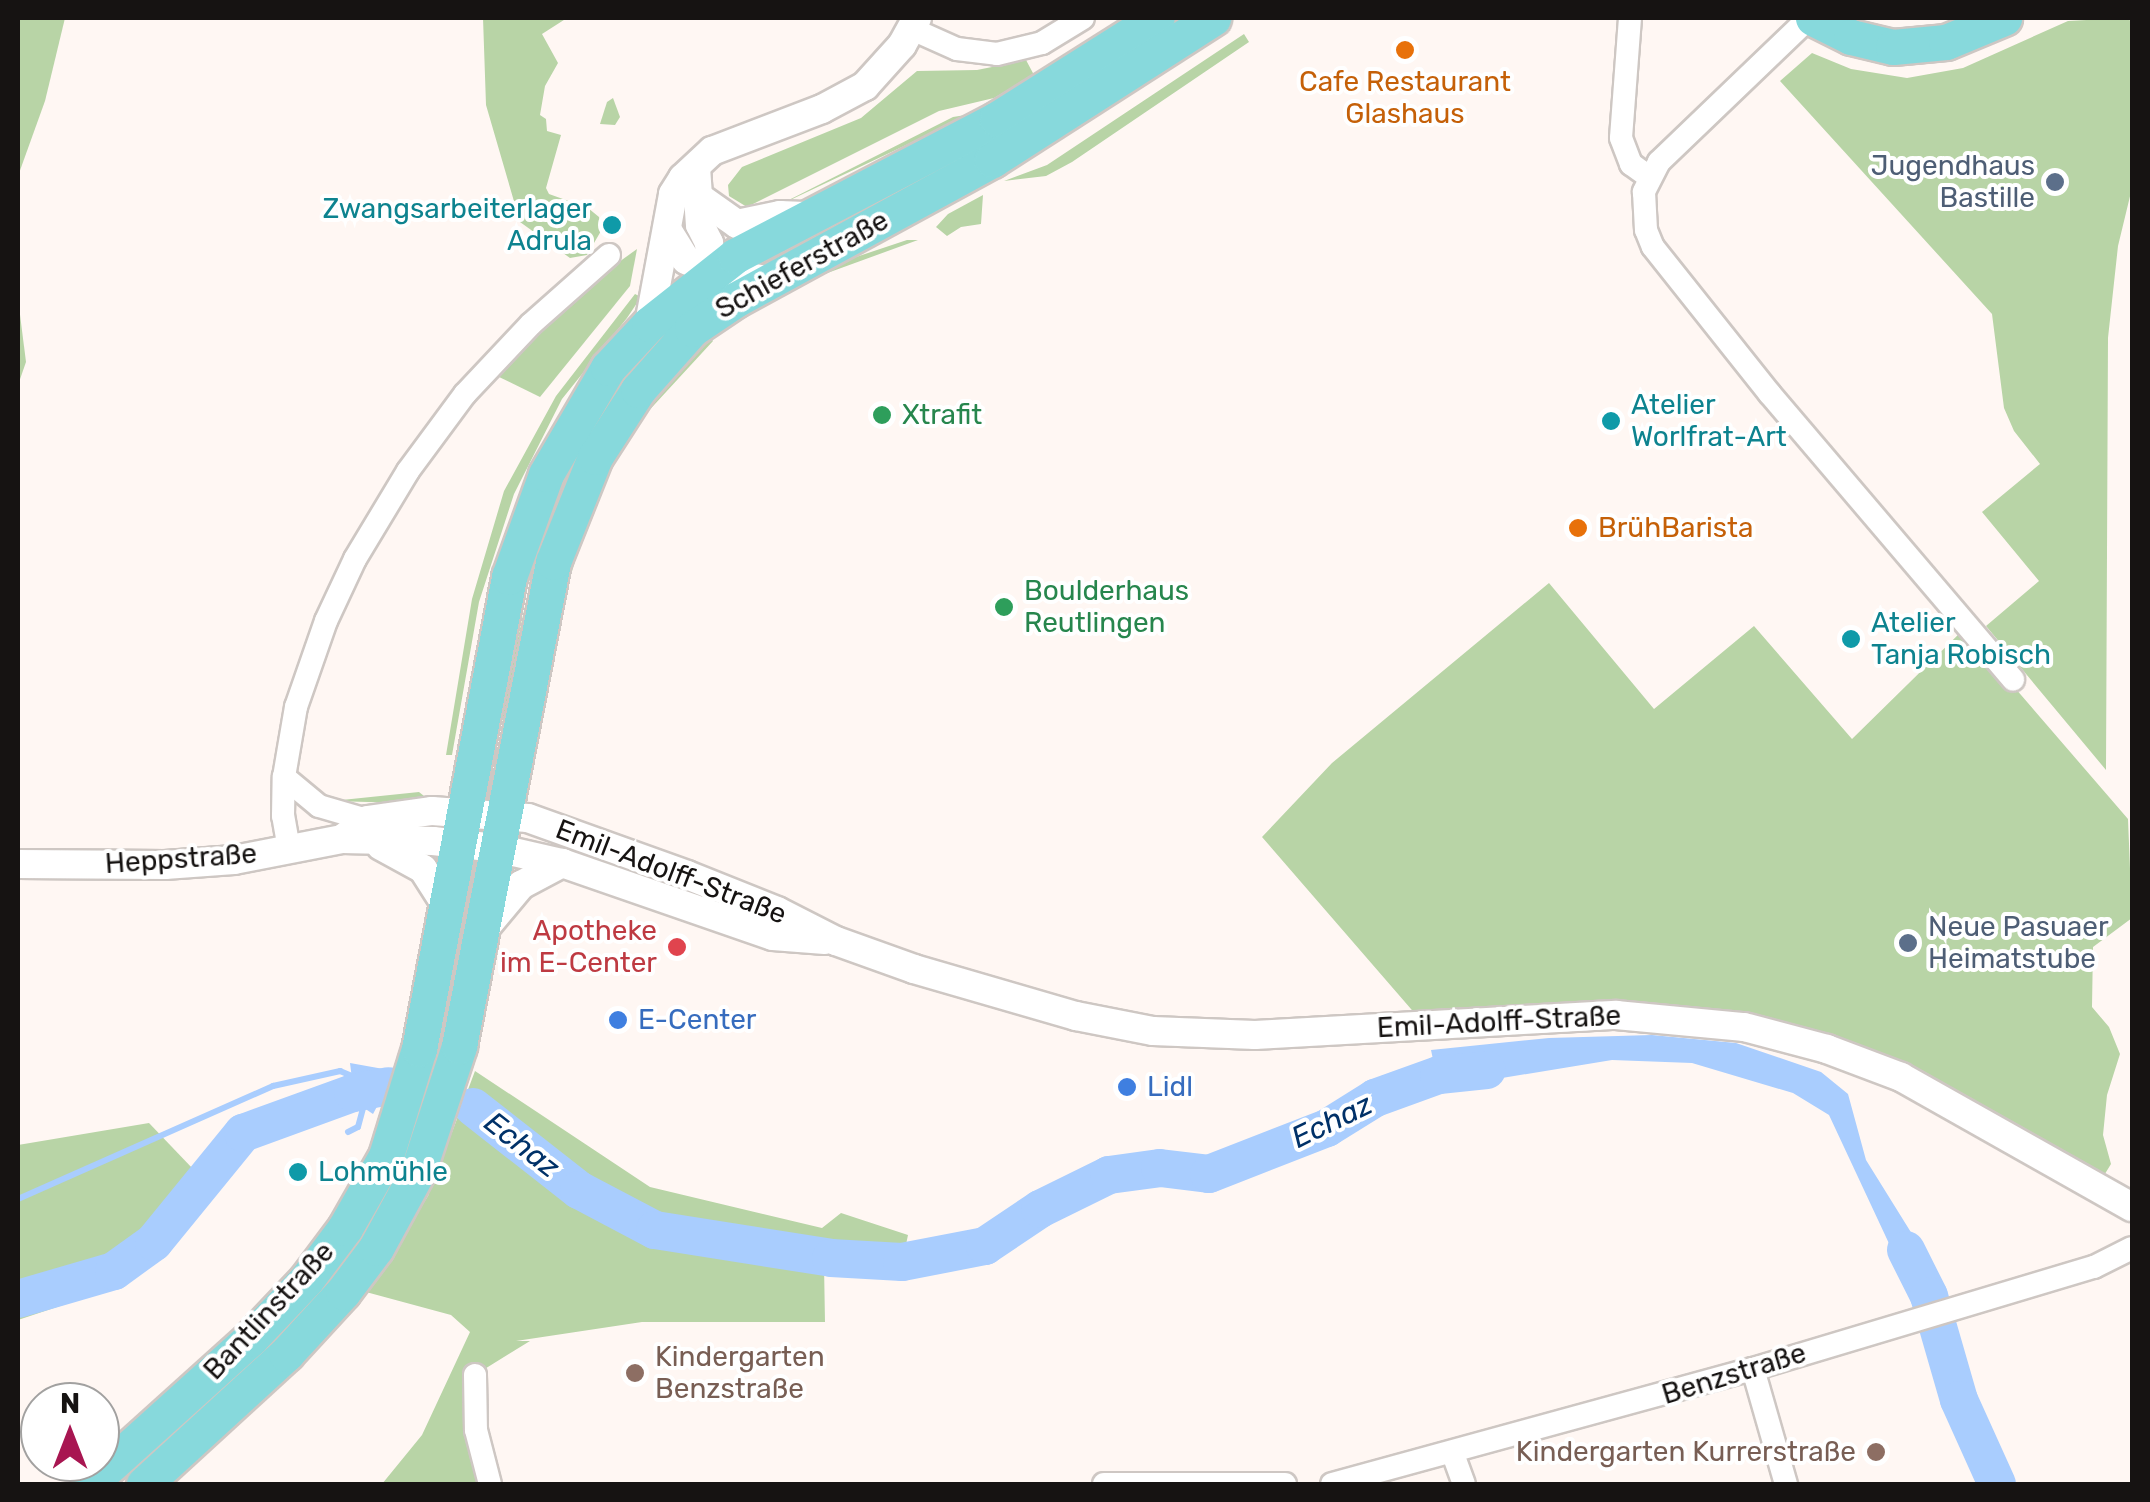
<!DOCTYPE html>
<meta charset="utf-8">
<style>
body{margin:0}
#map{position:relative;width:2150px;height:1502px;overflow:hidden;background:#fff7f3;font-family:Rubik,sans-serif}
div>[style]{position:absolute}
[style*='--x']{left:calc(var(--x)*1px);top:calc(var(--y)*1px);width:calc(var(--w)*1px);rotate:calc(var(--a)*1deg)}
.green>*{inset:0;background:#b8d4a6}
.water>*{inset:0;background:#a9cdfe}
.stream>*{height:6px;margin:-3px;padding:0 3px;transform-origin:3px;border-radius:3px;background:#a9cdfe}
.river>*{height:38px;margin:-19px;padding:0 19px;transform-origin:19px;border-radius:19px;background:#a9cdfe}
.roads{filter:drop-shadow(2px 0 #cec7c3) drop-shadow(-2px 0 #cec7c3) drop-shadow(0 2px #cec7c3) drop-shadow(0 -2px #cec7c3)}
.minor>*{height:22px;margin:-11px;padding:0 11px;transform-origin:11px;border-radius:11px;background:#fff}
.tertiary>*{height:28px;margin:-14px;padding:0 14px;transform-origin:14px;border-radius:14px;background:#fff}
.primary>*{height:35px;margin:-17.5px;padding:0 17.5px;transform-origin:17.5px;border-radius:17.5px;background:#87d9dc}
.dots>*{width:28px;height:28px;translate:-50% -50%;box-sizing:border-box;border:5px solid #fff;border-radius:50%}
span{translate:-50% -50%;white-space:nowrap;text-align:center;line-height:1.15;-webkit-text-stroke:8px #fff;paint-order:stroke}
.food-label{font-size:28px;color:#c56008}
.left{translate:0 -50%;text-align:left}
.service-label{font-size:28px;color:#4e5e75}
.right{translate:-100% -50%;text-align:right}
.culture-label{font-size:28px;color:#0d838f}
.street-label{font-size:28px;color:#161312}
.leisure-label{font-size:28px;color:#27864d}
.health-label{font-size:28px;color:#be3a42}
.shop-label{font-size:28px;color:#366cbe}
.education-label{font-size:28px;color:#785e54}
.water-label{font-size:30px;color:#003168;font-style:italic}
.frame{position:absolute;inset:0;border:20px solid #161312;pointer-events:none}
.north{position:absolute;left:20px;top:1382px;width:100px;height:100px;box-sizing:border-box;background:#fff;border:2px solid #a2a1a0;border-radius:50%;rotate:0deg;font-size:28px;font-weight:700;line-height:40px;text-align:center;color:#161312}
.north::after{content:'';display:block;margin:auto;width:35px;height:45px;background:#a81651;clip-path:polygon(50% 0,100% 100%,50% 72%,0 100%)}
</style>
<div id="map">
<div class="green">
<i style="clip-path:polygon(18px 18px,65px 18px,45px 101px,18px 176px)"></i>
<i style="clip-path:polygon(483px 18px,567px 18px,542px 34px,558px 63px,545px 86px,540px 115px,546px 119px,547px 131px,561px 135px,546px 188px,549px 194px,588px 208px,599px 217px,601px 231px,587px 255px,570px 258px,520px 222px,486px 105px)"></i>
<i style="clip-path:polygon(2123px 18px,2132px 21px,2132px 188px,2118px 246px,2108px 338px,2106px 770px,1986px 626px,2039px 581px,1982px 512px,2040px 464px,2014px 431px,2004px 408px,1992px 314px,1780px 81px,1812px 53px,1851px 69px,1907px 78px,1963px 68px,2068px 21px)"></i>
<i style="clip-path:polygon(1244px 34px,1249px 42px,1072px 162px,1046px 176px,1004px 181px,1047px 165px)"></i>
<i style="clip-path:polygon(1026px 60px,1034px 75px,994px 98px,939px 111px,747px 207px,729px 196px,728px 185px,742px 167px,861px 118px,917px 71px,977px 70px)"></i>
<i style="clip-path:polygon(613px 98px,620px 117px,615px 125px,600px 124px,607px 102px)"></i>
<i style="clip-path:polygon(978px 113px,961px 119px,767px 211px,953px 117px)"></i>
<i style="clip-path:polygon(983px 195px,981px 224px,961px 227px,947px 236px,936px 227px,948px 214px)"></i>
<i style="clip-path:polygon(907px 240px,918px 240px,800px 283px,754px 310px,754px 304px,811px 272px)"></i>
<i style="clip-path:polygon(637px 249px,630px 286px,540px 397px,495px 375px,594px 280px)"></i>
<i style="clip-path:polygon(635px 294px,641px 297px,627px 318px,562px 399px,514px 494px,479px 602px,452px 755px,446px 755px,472px 599px,504px 491px,556px 396px)"></i>
<i style="clip-path:polygon(18px 299px,26px 362px,18px 385px)"></i>
<i style="clip-path:polygon(672px 327px,623px 380px,578px 451px,509px 721px,500px 720px,536px 556px,573px 449px,644px 346px)"></i>
<i style="clip-path:polygon(709px 336px,713px 341px,643px 417px,614px 462px,587px 522px,556px 624px,532px 773px,526px 780px,549px 623px,593px 489px,664px 381px)"></i>
<i style="clip-path:polygon(1549px 583px,1654px 709px,1754px 626px,1852px 739px,1964px 629px,2128px 819px,2132px 918px,2093px 947px,2092px 1007px,2109px 1027px,2120px 1054px,2107px 1095px,2103px 1135px,2111px 1164px,2103px 1177px,1976px 1117px,1744px 1027px,1424px 1024px,1262px 837px,1332px 763px)"></i>
<i style="clip-path:polygon(419px 792px,424px 796px,405px 803px,332px 801px)"></i>
<i style="clip-path:polygon(475px 1071px,650px 1187px,822px 1228px,841px 1213px,908px 1235px,902px 1264px,824px 1264px,825px 1322px,642px 1322px,516px 1341px,530px 1341px,475px 1375px,490px 1484px,382px 1484px,422px 1435px,470px 1332px,451px 1315px,366px 1292px,428px 1196px)"></i>
<i style="clip-path:polygon(149px 1123px,216px 1193px,179px 1231px,96px 1294px,18px 1320px,18px 1145px)"></i>
</div>
<div class="water">
<i style="clip-path:polygon(1652px 1035px,1736px 1043px,1821px 1072px,1848px 1094px,1866px 1160px,1945px 1287px,1914px 1297px,1829px 1115px,1793px 1093px,1692px 1063px,1612px 1060px,1478px 1082px,1472px 1073px,1437px 1079px,1431px 1050px,1549px 1038px)"></i>
<i style="clip-path:polygon(350px 1063px,389px 1070px,388px 1086px,373px 1114px,355px 1102px)"></i>
</div>
<div class="stream">
<i style="--x:348;--y:1132;--w:11;--a:-27"></i>
<i style="--x:358;--y:1127;--w:28;--a:-75"></i>
<i style="--x:18;--y:1199;--w:279;--a:-23.9"></i>
<i style="--x:273;--y:1086;--w:69;--a:-12.6"></i>
<i style="--x:340;--y:1071;--w:15;--a:23"></i>
</div>
<div class="river">
<i style="--x:473;--y:1107;--w:135;--a:38.1"></i>
<i style="--x:579;--y:1190;--w:86;--a:27.8"></i>
<i style="--x:655;--y:1230;--w:178;--a:9"></i>
<i style="--x:831;--y:1258;--w:71;--a:3.2"></i>
<i style="--x:902;--y:1262;--w:85;--a:-10.9"></i>
<i style="--x:985;--y:1246;--w:66;--a:-33.9"></i>
<i style="--x:1040;--y:1209;--w:77;--a:-26.2"></i>
<i style="--x:1109;--y:1175;--w:51;--a:-7.8"></i>
<i style="--x:1160;--y:1168;--w:49;--a:7"></i>
<i style="--x:1209;--y:1174;--w:127;--a:-21.3"></i>
<i style="--x:1327;--y:1128;--w:57;--a:-32"></i>
<i style="--x:1375;--y:1098;--w:68;--a:-19.8"></i>
<i style="--x:1439;--y:1075;--w:48;--a:-5.9"></i>
<i style="--x:1906;--y:1250;--w:51;--a:63.4"></i>
<i style="--x:1929;--y:1296;--w:108;--a:73.9"></i>
<i style="--x:1959;--y:1400;--w:92;--a:65.7"></i>
<i style="--x:18;--y:1299;--w:100;--a:-16.3"></i>
<i style="--x:114;--y:1271;--w:49;--a:-35.9"></i>
<i style="--x:154;--y:1242;--w:141;--a:-50.8"></i>
<i style="--x:243;--y:1133;--w:117;--a:-20"></i>
<i style="--x:353;--y:1093;--w:36;--a:-11"></i>
</div>
<div class="roads">
<div class="minor">
<i style="--x:1630;--y:18;--w:120;--a:94.3"></i>
<i style="--x:1621;--y:138;--w:28;--a:69"></i>
<i style="--x:1631;--y:164;--w:22;--a:36"></i>
<i style="--x:1809;--y:18;--w:208;--a:136.2"></i>
<i style="--x:1659;--y:162;--w:34;--a:117"></i>
<i style="--x:1644;--y:192;--w:38;--a:87"></i>
<i style="--x:1646;--y:230;--w:18;--a:68"></i>
<i style="--x:1653;--y:247;--w:188;--a:51.5"></i>
<i style="--x:1770;--y:394;--w:375;--a:49.6"></i>
<i style="--x:912;--y:29;--w:49;--a:24"></i>
<i style="--x:957;--y:49;--w:40;--a:7.1"></i>
<i style="--x:997;--y:54;--w:46;--a:-13.7"></i>
<i style="--x:1042;--y:43;--w:48;--a:-31.4"></i>
<i style="--x:284;--y:777;--w:45;--a:39.6"></i>
<i style="--x:319;--y:806;--w:50;--a:16.3"></i>
<i style="--x:289;--y:849;--w:34;--a:-100"></i>
<i style="--x:283;--y:816;--w:39;--a:-89"></i>
<i style="--x:284;--y:777;--w:71;--a:-80.3"></i>
<i style="--x:296;--y:707;--w:91;--a:-70.8"></i>
<i style="--x:326;--y:621;--w:68;--a:-64.9"></i>
<i style="--x:355;--y:559;--w:103;--a:-58.9"></i>
<i style="--x:408;--y:471;--w:96;--a:-53.5"></i>
<i style="--x:465;--y:394;--w:96;--a:-46.7"></i>
<i style="--x:531;--y:324;--w:104;--a:-41.5"></i>
<i style="--x:1753;--y:1369;--w:120;--a:74"></i>
<i style="--x:475;--y:1375;--w:55;--a:89"></i>
<i style="--x:476;--y:1430;--w:56;--a:75.5"></i>
<i style="--x:1453;--y:1454;--w:32;--a:70"></i>
<i style="--x:1104;--y:1484;--w:181;--a:0"></i>
<i style="--x:1332;--y:1484;--w:436;--a:-15.3"></i>
<i style="--x:1753;--y:1369;--w:356;--a:-16.7"></i>
<i style="--x:2094;--y:1267;--w:42;--a:-26.6"></i>
</div>
<div class="tertiary">
<i style="--x:696;--y:167;--w:58;--a:86.1"></i>
<i style="--x:700;--y:225;--w:20;--a:63"></i>
<i style="--x:709;--y:243;--w:44;--a:84.8"></i>
<i style="--x:700;--y:198;--w:45;--a:35.1"></i>
<i style="--x:737;--y:224;--w:44;--a:-11.8"></i>
<i style="--x:780;--y:215;--w:25;--a:2"></i>
<i style="--x:668;--y:231;--w:34;--a:58"></i>
<i style="--x:686;--y:260;--w:30;--a:23"></i>
<i style="--x:714;--y:272;--w:55;--a:8.4"></i>
<i style="--x:649;--y:324;--w:132;--a:-79.5"></i>
<i style="--x:673;--y:194;--w:19;--a:-58"></i>
<i style="--x:683;--y:178;--w:40;--a:-43"></i>
<i style="--x:712;--y:151;--w:118;--a:-20.9"></i>
<i style="--x:822;--y:109;--w:49;--a:-28.1"></i>
<i style="--x:865;--y:86;--w:55;--a:-47.9"></i>
<i style="--x:902;--y:45;--w:31;--a:-61"></i>
<i style="--x:342;--y:839;--w:31;--a:-37"></i>
<i style="--x:367;--y:820;--w:66;--a:-7.9"></i>
<i style="--x:432;--y:811;--w:96;--a:4.2"></i>
<i style="--x:528;--y:818;--w:169;--a:19.7"></i>
<i style="--x:687;--y:875;--w:97;--a:21.8"></i>
<i style="--x:777;--y:911;--w:66;--a:27"></i>
<i style="--x:836;--y:941;--w:83;--a:19.7"></i>
<i style="--x:914;--y:969;--w:169;--a:16.2"></i>
<i style="--x:1076;--y:1016;--w:78;--a:11"></i>
<i style="--x:1153;--y:1031;--w:102;--a:2.2"></i>
<i style="--x:1255;--y:1035;--w:362;--a:-3.2"></i>
<i style="--x:1616;--y:1015;--w:129;--a:5.4"></i>
<i style="--x:1744;--y:1027;--w:86;--a:14.8"></i>
<i style="--x:1827;--y:1049;--w:79;--a:20.7"></i>
<i style="--x:1901;--y:1077;--w:265;--a:29.4"></i>
<i style="--x:381;--y:846;--w:48;--a:28.7"></i>
<i style="--x:423;--y:869;--w:43;--a:57.4"></i>
<i style="--x:18;--y:864;--w:147;--a:0.4"></i>
<i style="--x:165;--y:865;--w:69;--a:-4.1"></i>
<i style="--x:234;--y:860;--w:110;--a:-11"></i>
<i style="--x:342;--y:839;--w:91;--a:1.3"></i>
<i style="--x:433;--y:841;--w:63;--a:6.3"></i>
<i style="--x:496;--y:848;--w:68;--a:12.8"></i>
<i style="--x:562;--y:863;--w:223;--a:19.1"></i>
<i style="--x:773;--y:936;--w:52;--a:4.4"></i>
<i style="--x:485;--y:928;--w:56;--a:-50.1"></i>
<i style="--x:521;--y:885;--w:47;--a:-28.2"></i>
</div>
<div class="primary">
<i style="--x:1813;--y:18;--w:42;--a:26.6"></i>
<i style="--x:1851;--y:37;--w:43;--a:13.4"></i>
<i style="--x:1893;--y:47;--w:53;--a:-5.4"></i>
<i style="--x:1946;--y:42;--w:63;--a:-22.5"></i>
<i style="--x:89;--y:1484;--w:217;--a:-42"></i>
<i style="--x:250;--y:1339;--w:81;--a:-46.5"></i>
<i style="--x:306;--y:1280;--w:65;--a:-53.1"></i>
<i style="--x:345;--y:1228;--w:83;--a:-60.3"></i>
<i style="--x:386;--y:1156;--w:112;--a:-72.9"></i>
<i style="--x:419;--y:1049;--w:481;--a:-79.2"></i>
<i style="--x:509;--y:577;--w:109;--a:-70.2"></i>
<i style="--x:546;--y:474;--w:123;--a:-59.7"></i>
<i style="--x:608;--y:368;--w:60;--a:-47"></i>
<i style="--x:649;--y:324;--w:110;--a:-38.3"></i>
<i style="--x:735;--y:256;--w:296;--a:-27.6"></i>
<i style="--x:997;--y:119;--w:189;--a:-32.3"></i>
<i style="--x:144;--y:1484;--w:193;--a:-42.5"></i>
<i style="--x:286;--y:1354;--w:84;--a:-47.4"></i>
<i style="--x:343;--y:1292;--w:55;--a:-53.1"></i>
<i style="--x:376;--y:1248;--w:88;--a:-61.4"></i>
<i style="--x:418;--y:1171;--w:132;--a:-71.8"></i>
<i style="--x:459;--y:1046;--w:493;--a:-79"></i>
<i style="--x:553;--y:562;--w:113;--a:-68.2"></i>
<i style="--x:595;--y:457;--w:80;--a:-57.3"></i>
<i style="--x:638;--y:390;--w:81;--a:-48.5"></i>
<i style="--x:692;--y:329;--w:52;--a:-34"></i>
<i style="--x:735;--y:300;--w:293;--a:-28.6"></i>
<i style="--x:992;--y:160;--w:263;--a:-32.7"></i>
</div>
</div>
<div class="dots">
<i style="left:1405px;top:50px;background:#e8710a"></i>
<i style="left:2055px;top:182px;background:#5c6f8a"></i>
<i style="left:612px;top:225px;background:#0f9aa8"></i>
<i style="left:882px;top:415px;background:#2e9e5b"></i>
<i style="left:1611px;top:421px;background:#0f9aa8"></i>
<i style="left:1578px;top:528px;background:#e8710a"></i>
<i style="left:1004px;top:607px;background:#2e9e5b"></i>
<i style="left:1851px;top:639px;background:#0f9aa8"></i>
<i style="left:1908px;top:943px;background:#5c6f8a"></i>
<i style="left:677px;top:947px;background:#e0444e"></i>
<i style="left:618px;top:1020px;background:#3f7fe0"></i>
<i style="left:1127px;top:1087px;background:#3f7fe0"></i>
<i style="left:298px;top:1172px;background:#0f9aa8"></i>
<i style="left:635px;top:1373px;background:#8d6e63"></i>
<i style="left:1876px;top:1452px;background:#8d6e63"></i>
</div>
<div class="food-label">
<span style="left:1405px;top:98px">Cafe Restaurant<br>Glashaus</span>
<span class="left" style="left:1598px;top:528px">BrühBarista</span>
</div>
<div class="service-label">
<span class="right" style="left:2035px;top:182px">Jugendhaus<br>Bastille</span>
<span class="left" style="left:1928px;top:943px">Neue Pasuaer<br>Heimatstube</span>
</div>
<div class="culture-label">
<span class="right" style="left:592px;top:225px">Zwangsarbeiterlager<br>Adrula</span>
<span class="left" style="left:1631px;top:421px">Atelier<br>Worlfrat-Art</span>
<span class="left" style="left:1871px;top:639px">Atelier<br>Tanja Robisch</span>
<span class="left" style="left:318px;top:1172px">Lohmühle</span>
</div>
<div class="street-label">
<span style="left:802px;top:265px;rotate:-29deg">Schieferstraße</span>
<span style="left:181px;top:859px;rotate:-4deg">Heppstraße</span>
<span style="left:671px;top:872px;rotate:21deg">Emil-Adolff-Straße</span>
<span style="left:1499px;top:1022px;rotate:-3deg">Emil-Adolff-Straße</span>
<span style="left:269px;top:1311px;rotate:-47deg">Bantlinstraße</span>
<span style="left:1734px;top:1374px;rotate:-17deg">Benzstraße</span>
</div>
<div class="leisure-label">
<span class="left" style="left:902px;top:415px">Xtrafit</span>
<span class="left" style="left:1024px;top:607px">Boulderhaus<br>Reutlingen</span>
</div>
<div class="health-label">
<span class="right" style="left:657px;top:947px">Apotheke<br>im E-Center</span>
</div>
<div class="shop-label">
<span class="left" style="left:638px;top:1020px">E-Center</span>
<span class="left" style="left:1147px;top:1087px">Lidl</span>
</div>
<div class="education-label">
<span class="left" style="left:655px;top:1373px">Kindergarten<br>Benzstraße</span>
<span class="right" style="left:1856px;top:1452px">Kindergarten Kurrerstraße</span>
</div>
<div class="water-label">
<span style="left:1332px;top:1121px;rotate:-26deg">Echaz</span>
<span style="left:522px;top:1145px;rotate:38deg">Echaz</span>
</div>
<div class="frame"></div>
<div class="north">N</div>
</div>
